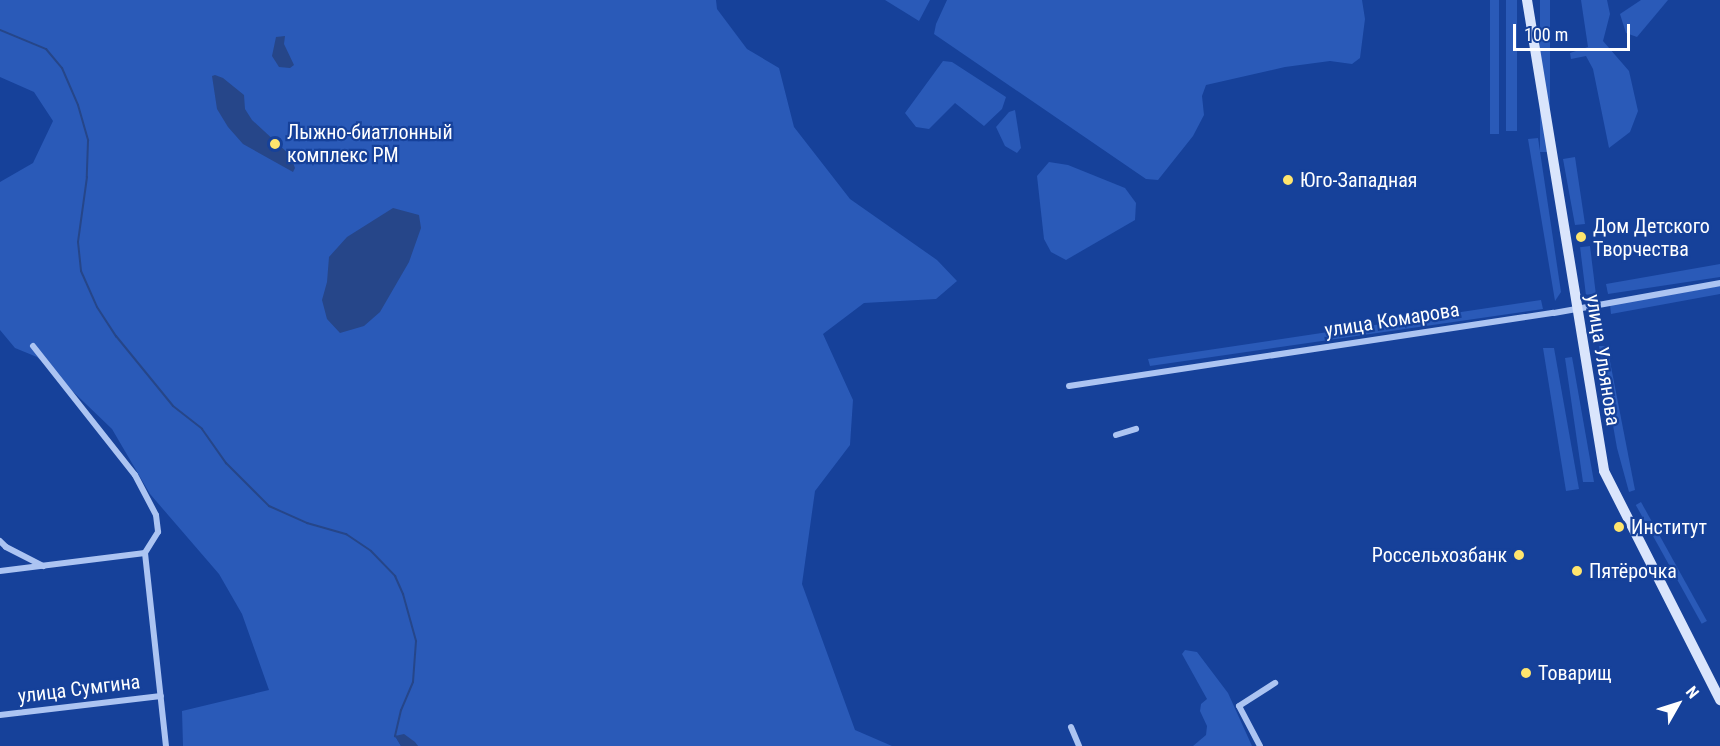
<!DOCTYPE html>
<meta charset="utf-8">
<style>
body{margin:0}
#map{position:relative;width:1720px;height:746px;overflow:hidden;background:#16419a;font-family:"Roboto Condensed",sans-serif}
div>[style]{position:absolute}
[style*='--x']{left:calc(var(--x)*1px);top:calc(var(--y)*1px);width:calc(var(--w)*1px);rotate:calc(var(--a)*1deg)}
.green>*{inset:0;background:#2a5ab8;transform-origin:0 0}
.water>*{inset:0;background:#264689}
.stream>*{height:2px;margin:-1px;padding:0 1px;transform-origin:1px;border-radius:1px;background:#264689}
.minor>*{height:6px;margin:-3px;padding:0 3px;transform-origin:3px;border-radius:3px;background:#acc4f2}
.secondary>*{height:10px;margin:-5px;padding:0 5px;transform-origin:5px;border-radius:5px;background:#dae5fc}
.dots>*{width:16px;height:16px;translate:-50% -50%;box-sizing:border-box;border:3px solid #16419a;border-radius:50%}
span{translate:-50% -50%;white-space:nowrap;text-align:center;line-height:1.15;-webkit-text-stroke:4.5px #16419a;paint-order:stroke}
.poi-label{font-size:20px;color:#fff}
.left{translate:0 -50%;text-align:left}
.right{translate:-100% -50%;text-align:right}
.street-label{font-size:20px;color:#fff}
.north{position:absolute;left:1648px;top:674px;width:60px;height:60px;-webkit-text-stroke:4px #16419a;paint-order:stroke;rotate:51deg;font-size:16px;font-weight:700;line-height:24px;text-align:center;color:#fff}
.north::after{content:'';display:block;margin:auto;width:21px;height:27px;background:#fff;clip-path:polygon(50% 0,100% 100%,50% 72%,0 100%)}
.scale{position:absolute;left:1513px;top:24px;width:117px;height:27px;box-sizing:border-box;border:3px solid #fff;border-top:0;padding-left:8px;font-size:18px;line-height:21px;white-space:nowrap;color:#fff;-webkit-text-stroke:4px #16419a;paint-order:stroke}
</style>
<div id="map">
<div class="green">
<i style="clip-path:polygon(0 0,716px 0,717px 9px,747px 49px,779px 68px,794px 127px,850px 199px,937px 260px,957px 281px,936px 299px,864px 303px,823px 334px,853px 400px,850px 445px,815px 491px,802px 584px,855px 730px,892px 746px,418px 746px,395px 736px,401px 746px,183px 746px,182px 711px,269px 690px,242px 614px,219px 574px,150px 494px,112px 429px,37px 357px,15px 348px,0 330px,0 182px,33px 163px,53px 121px,34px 92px,0 77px)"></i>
<i style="clip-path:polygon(885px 0,930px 0,919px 21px)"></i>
<i style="clip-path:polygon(947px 0,1362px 0,1365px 19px,1360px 58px,1352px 64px,1330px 61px,1285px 67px,1206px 85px,1202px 96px,1204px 115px,1193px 136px,1158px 180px,1146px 179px,934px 34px,936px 24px)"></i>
<i style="left:1490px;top:0;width:9px;height:134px"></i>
<i style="left:1506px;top:0;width:11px;height:131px"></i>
<i style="left:1540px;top:0;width:10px;height:152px"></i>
<i style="clip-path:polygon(1581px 0,1607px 0,1610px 14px,1603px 41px,1629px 71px,1638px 111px,1630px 132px,1609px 148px,1593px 69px,1586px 56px,1571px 59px,1570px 53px,1588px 47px)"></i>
<i style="clip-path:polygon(1641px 0,1668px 0,1637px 37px,1626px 33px,1620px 14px)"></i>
<i style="clip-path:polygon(943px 61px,952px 62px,1006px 97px,1002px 109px,984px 126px,955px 103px,929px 129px,916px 127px,905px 113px)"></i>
<i style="clip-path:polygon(1015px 110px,1021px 148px,1017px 153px,1005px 146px,996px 127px,1009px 112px)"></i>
<i style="clip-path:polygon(1538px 138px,1561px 292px,1555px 301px,1528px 139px)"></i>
<i style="clip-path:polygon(1575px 157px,1585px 224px,1575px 225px,1563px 159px)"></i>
<i style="clip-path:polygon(1049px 162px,1068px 165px,1125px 188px,1136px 203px,1135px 220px,1066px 260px,1051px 252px,1044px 239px,1037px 176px)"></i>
<i style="left:1590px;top:246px;width:48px;height:10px;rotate:83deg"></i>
<i style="clip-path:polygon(1720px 264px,1720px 277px,1608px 294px,1606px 284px)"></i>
<i style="clip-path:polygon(1720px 286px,1720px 294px,1611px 314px,1610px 305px)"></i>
<i style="clip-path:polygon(1541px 300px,1543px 309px,1150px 366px,1148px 359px)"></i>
<i style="clip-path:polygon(1599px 346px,1607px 346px,1635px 490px,1629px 492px,1617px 448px)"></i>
<i style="clip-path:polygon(1543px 348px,1554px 348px,1579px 489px,1566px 491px)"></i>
<i style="clip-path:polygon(1572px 357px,1594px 482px,1583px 482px,1565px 358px)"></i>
<i style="left:1641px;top:502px;width:136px;height:6px;rotate:61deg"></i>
<i style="clip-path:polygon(1185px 650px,1197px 652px,1228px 693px,1252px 746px,1193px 746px,1206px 735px,1207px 726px,1200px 711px,1201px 704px,1207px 699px,1182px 654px)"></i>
</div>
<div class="water">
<i style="clip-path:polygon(285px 36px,284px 44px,294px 65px,290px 68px,279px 67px,272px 56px,276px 37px)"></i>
<i style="clip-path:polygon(215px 75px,223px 78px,244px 95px,245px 109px,252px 120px,290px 155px,295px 168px,293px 172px,243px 144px,228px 127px,217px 109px,212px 76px)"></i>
<i style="clip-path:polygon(393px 208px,419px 215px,421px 228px,409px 262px,380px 312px,364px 326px,340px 333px,327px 319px,322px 300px,327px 282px,329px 257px,347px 237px)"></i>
<i style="clip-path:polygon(404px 734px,415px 742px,418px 746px,401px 746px,395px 736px)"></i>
</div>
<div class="stream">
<i style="--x:0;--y:30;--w:50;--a:22.4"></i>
<i style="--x:46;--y:49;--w:25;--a:50"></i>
<i style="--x:62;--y:68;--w:40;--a:66.6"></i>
<i style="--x:78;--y:105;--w:37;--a:74"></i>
<i style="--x:88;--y:141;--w:36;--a:92"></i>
<i style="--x:87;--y:177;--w:66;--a:97.9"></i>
<i style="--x:78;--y:242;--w:29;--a:84"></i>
<i style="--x:81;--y:271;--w:39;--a:66"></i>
<i style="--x:97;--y:307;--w:35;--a:57"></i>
<i style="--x:116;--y:336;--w:90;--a:50.8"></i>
<i style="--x:173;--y:406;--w:37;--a:38"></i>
<i style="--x:202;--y:429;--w:42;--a:54.8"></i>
<i style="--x:226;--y:463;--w:61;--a:45"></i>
<i style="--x:269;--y:506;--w:42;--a:24.1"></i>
<i style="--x:307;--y:523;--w:41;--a:15.8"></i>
<i style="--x:346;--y:534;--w:30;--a:34"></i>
<i style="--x:371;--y:551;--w:35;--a:46"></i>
<i style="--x:395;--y:576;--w:20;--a:66"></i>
<i style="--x:403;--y:594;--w:49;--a:74.5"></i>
<i style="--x:416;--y:641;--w:41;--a:94.2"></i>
<i style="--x:413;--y:682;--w:30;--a:113"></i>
<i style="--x:401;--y:710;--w:27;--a:103"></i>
<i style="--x:395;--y:736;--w:2;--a:27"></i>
</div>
<div class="minor">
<i style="--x:33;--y:346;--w:164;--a:51.7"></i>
<i style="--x:135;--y:475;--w:45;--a:62.3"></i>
<i style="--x:156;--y:515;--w:17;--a:83"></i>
<i style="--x:158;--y:532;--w:25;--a:122"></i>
<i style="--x:145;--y:553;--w:194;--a:83.8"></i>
<i style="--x:1069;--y:386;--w:490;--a:-8.6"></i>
<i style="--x:1554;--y:313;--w:169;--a:-10.2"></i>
<i style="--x:1116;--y:435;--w:21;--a:-17"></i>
<i style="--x:0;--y:541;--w:8;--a:45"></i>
<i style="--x:6;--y:547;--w:42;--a:27.2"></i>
<i style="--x:0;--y:571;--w:146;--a:-7.1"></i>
<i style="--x:0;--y:715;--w:162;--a:-6.7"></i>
<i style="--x:1071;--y:727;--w:21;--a:67"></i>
<i style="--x:1260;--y:746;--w:45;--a:-117.7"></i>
<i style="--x:1239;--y:706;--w:43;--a:-32.6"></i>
</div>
<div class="secondary">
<i style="--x:1527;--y:0;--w:477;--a:80.7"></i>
<i style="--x:1604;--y:471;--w:257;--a:63.1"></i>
</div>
<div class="dots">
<i style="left:275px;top:144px;background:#ffe56d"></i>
<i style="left:1288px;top:180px;background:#ffe56d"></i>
<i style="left:1581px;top:237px;background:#ffe56d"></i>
<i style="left:1619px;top:527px;background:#ffe56d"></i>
<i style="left:1519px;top:555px;background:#ffe56d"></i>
<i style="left:1577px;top:571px;background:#ffe56d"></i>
<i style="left:1526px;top:673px;background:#ffe56d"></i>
</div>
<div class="poi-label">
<span class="left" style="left:287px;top:144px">Лыжно-биатлонный<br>комплекс РМ</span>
<span class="left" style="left:1300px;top:180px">Юго-Западная</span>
<span class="left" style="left:1593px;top:238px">Дом Детского<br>Творчества</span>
<span class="left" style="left:1631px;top:527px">Институт</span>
<span class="right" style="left:1507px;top:555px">Россельхозбанк</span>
<span class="left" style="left:1589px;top:571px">Пятёрочка</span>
<span class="left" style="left:1538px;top:673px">Товарищ</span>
</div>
<div class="street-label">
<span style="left:1392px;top:320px;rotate:-9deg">улица Комарова</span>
<span style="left:1603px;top:360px;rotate:81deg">улица Ульянова</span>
<span style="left:79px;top:689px;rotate:-7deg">улица Сумгина</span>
</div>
<div class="north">N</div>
<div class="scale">100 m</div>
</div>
